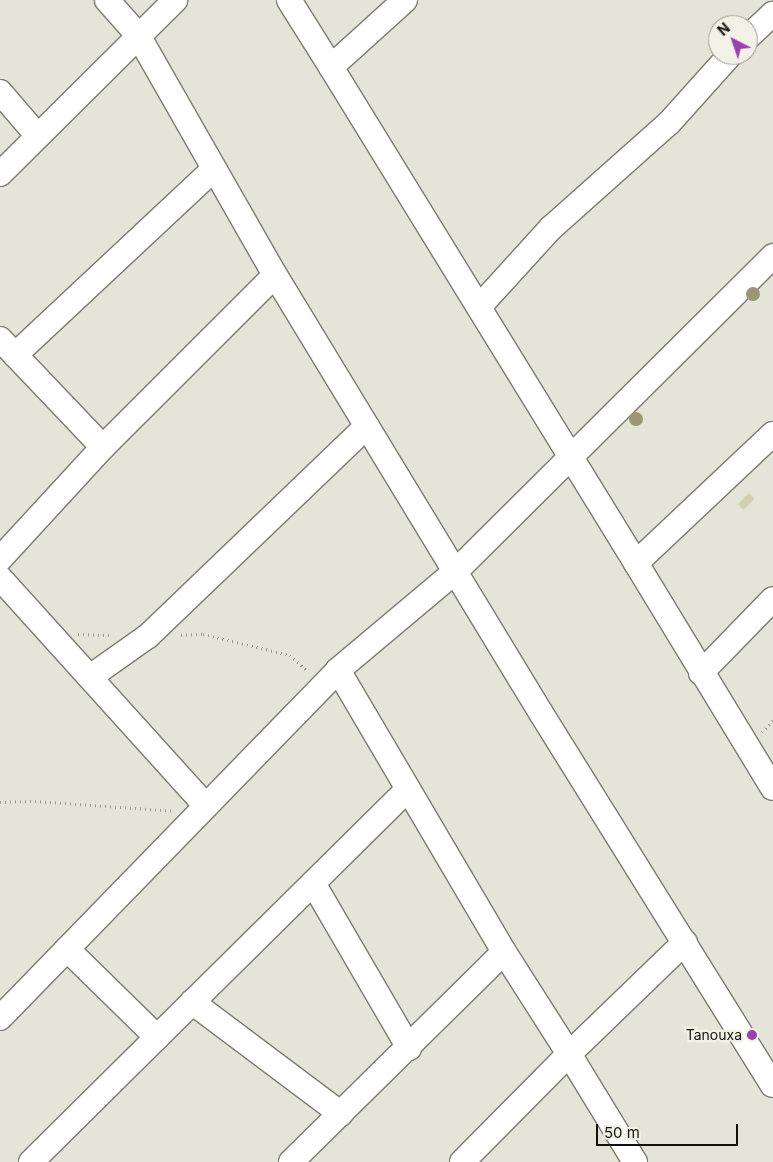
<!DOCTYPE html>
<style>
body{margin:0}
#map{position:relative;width:773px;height:1162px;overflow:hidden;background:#e5e4d9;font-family:Inter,sans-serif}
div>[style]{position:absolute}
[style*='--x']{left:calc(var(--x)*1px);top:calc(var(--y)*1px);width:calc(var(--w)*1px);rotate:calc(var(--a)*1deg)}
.building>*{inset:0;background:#d4cfae;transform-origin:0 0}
.path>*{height:3px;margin-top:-1.5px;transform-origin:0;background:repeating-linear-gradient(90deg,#9c9b92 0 1px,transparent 0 5px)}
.roads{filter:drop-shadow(1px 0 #7d7b71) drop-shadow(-1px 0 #7d7b71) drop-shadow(0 1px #7d7b71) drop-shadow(0 -1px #7d7b71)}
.minor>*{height:24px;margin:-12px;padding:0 12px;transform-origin:12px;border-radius:12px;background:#fff}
.trees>*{width:14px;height:14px;margin:-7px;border-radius:50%;background:#9c9674}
.dots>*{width:14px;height:14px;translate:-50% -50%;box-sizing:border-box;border:2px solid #f2f1e6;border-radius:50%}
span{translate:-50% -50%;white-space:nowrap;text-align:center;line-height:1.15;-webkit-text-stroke:4.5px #f2f1e6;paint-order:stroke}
.poi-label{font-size:14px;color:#12110e}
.right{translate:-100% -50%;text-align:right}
.north{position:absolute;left:708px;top:15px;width:50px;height:50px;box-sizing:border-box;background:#f2f1e6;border:1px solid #989790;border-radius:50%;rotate:319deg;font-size:14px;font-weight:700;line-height:20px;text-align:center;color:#12110e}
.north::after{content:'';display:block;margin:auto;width:18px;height:22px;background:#9b41ab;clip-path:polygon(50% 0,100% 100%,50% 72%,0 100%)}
.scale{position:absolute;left:596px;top:1124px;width:142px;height:22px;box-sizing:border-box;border:2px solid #12110e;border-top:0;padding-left:6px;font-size:15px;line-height:18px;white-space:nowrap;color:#12110e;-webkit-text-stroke:4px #f2f1e6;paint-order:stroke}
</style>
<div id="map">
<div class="building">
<i style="left:749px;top:493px;width:8px;height:16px;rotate:45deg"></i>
</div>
<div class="path">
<i style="--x:78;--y:634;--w:34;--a:2"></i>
<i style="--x:181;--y:635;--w:22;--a:-3"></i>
<i style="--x:203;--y:634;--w:89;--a:13.6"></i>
<i style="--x:290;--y:655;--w:24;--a:42"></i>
<i style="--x:762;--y:732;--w:16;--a:-47"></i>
<i style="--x:0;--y:802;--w:35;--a:-2"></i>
<i style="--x:35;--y:801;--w:138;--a:4.1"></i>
</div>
<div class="roads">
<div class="minor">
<i style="--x:107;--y:0;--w:47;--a:48.5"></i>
<i style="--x:138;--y:35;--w:276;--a:60.3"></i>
<i style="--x:275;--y:275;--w:512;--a:58.73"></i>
<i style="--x:541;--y:713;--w:438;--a:58.1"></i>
<i style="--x:289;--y:0;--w:79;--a:57.9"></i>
<i style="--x:405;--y:0;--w:100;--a:137.8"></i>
<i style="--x:331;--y:67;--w:582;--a:58.41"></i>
<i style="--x:636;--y:563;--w:188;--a:-43.3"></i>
<i style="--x:748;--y:37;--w:34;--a:-43"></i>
<i style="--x:0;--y:92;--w:57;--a:49.3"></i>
<i style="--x:0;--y:174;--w:247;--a:-44.8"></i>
<i style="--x:479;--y:307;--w:107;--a:-47.7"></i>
<i style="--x:551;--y:228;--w:158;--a:-41.7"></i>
<i style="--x:669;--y:123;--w:91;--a:-48.1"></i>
<i style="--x:0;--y:339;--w:149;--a:46.4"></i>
<i style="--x:103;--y:447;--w:152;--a:132.6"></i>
<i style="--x:15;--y:355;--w:272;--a:-43.1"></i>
<i style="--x:103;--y:447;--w:243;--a:-45"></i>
<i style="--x:636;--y:563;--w:263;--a:58.7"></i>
<i style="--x:0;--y:578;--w:307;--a:47.9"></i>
<i style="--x:338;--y:670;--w:327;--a:59.5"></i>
<i style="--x:504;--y:952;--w:121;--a:57.5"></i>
<i style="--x:569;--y:1054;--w:152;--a:134.7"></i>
<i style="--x:701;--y:673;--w:103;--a:-45.8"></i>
<i style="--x:90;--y:677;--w:71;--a:-35.3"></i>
<i style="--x:148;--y:636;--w:303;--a:-43.8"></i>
<i style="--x:313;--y:883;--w:191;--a:59.8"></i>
<i style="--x:67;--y:949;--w:126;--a:44.4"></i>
<i style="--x:192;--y:1002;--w:186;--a:36.9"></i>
<i style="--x:0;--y:1018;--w:485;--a:-45.8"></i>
<i style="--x:338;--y:670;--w:154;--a:-40"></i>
<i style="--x:456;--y:571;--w:447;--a:-44.8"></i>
<i style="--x:31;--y:1162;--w:530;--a:-44.69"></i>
<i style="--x:291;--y:1162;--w:299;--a:-44.6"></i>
<i style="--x:635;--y:1162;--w:127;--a:-121.4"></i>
<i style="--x:569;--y:1054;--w:161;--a:-44"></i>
</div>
</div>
<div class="trees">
<i style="left:753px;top:294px"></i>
<i style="left:636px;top:419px"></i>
</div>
<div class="dots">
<i style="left:752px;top:1035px;background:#9b41ab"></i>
</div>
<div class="poi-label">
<span class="right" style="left:742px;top:1035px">Tanouxa</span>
</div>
<div class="north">N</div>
<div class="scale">50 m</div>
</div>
